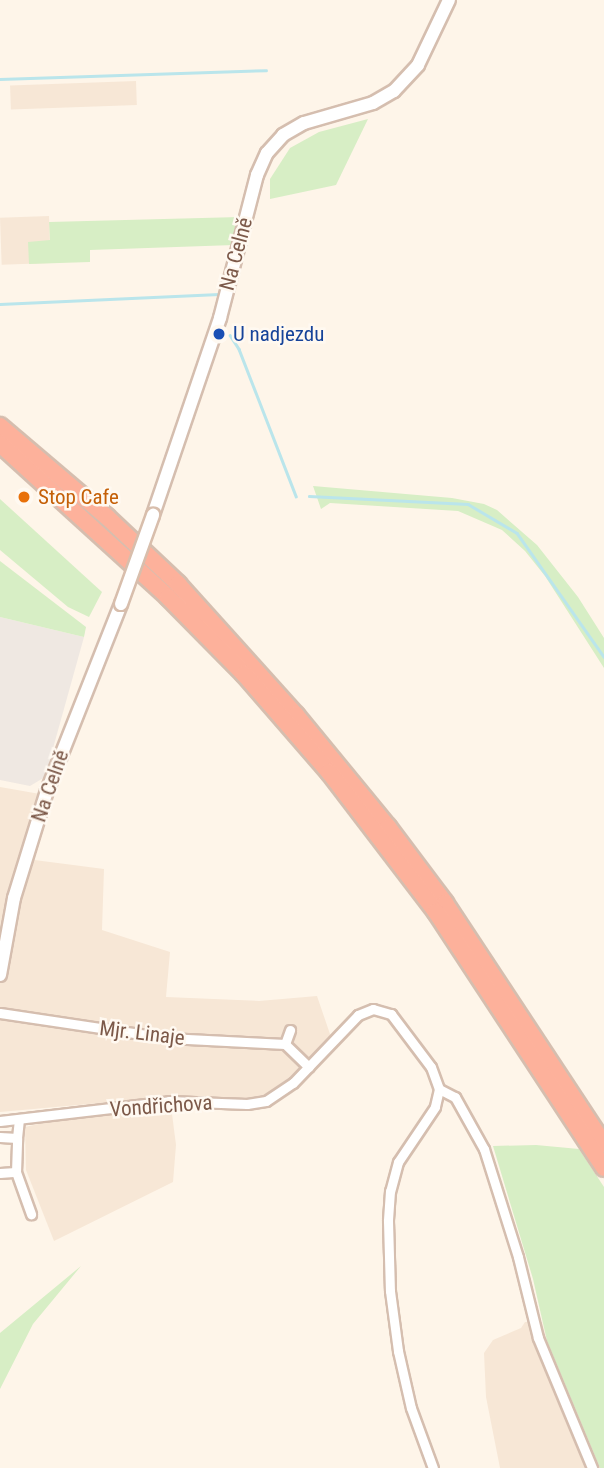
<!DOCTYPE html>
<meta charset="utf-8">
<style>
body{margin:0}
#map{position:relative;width:604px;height:1468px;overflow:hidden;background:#fef5e9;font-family:"Roboto Condensed",sans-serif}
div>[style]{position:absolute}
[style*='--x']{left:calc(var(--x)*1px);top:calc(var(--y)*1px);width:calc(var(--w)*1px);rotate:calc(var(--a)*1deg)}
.residential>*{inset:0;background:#f7e7d6;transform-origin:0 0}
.industrial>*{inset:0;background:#efe8e2}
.green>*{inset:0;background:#d7eec5}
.stream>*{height:2.5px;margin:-1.25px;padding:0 1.25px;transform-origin:1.25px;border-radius:1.25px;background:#bae5eb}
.roads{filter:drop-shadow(2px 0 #d5beaf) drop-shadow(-2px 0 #d5beaf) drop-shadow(0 2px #d5beaf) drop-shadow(0 -2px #d5beaf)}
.street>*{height:9px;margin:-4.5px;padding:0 4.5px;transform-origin:4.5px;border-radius:4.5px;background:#fff}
.secondary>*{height:12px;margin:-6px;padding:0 6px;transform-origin:6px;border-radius:6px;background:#fff}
.highway>*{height:16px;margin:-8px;padding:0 8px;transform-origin:8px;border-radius:8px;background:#fdb19b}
.bridges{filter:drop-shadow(2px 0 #d8beac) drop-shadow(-2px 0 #d8beac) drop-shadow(0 2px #d8beac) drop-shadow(0 -2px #d8beac)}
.secondary-bridge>*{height:12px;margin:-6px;padding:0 6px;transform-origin:6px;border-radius:6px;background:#fff}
.dots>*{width:19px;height:19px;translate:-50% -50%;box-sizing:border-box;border:4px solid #fff9f1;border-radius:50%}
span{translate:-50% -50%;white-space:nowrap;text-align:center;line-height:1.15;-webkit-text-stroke:5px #fff9f1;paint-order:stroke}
.street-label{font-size:21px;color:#7c5949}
.transit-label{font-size:21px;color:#164399}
.left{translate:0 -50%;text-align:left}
.food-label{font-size:21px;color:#c56008}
</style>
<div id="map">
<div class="residential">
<i style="left:136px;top:81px;width:24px;height:126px;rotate:88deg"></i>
<i style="left:49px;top:216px;width:47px;height:49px;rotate:88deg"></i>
<i style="clip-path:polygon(0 787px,40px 794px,19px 858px,104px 869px,102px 930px,170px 952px,166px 997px,259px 1001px,317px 996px,331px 1037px,284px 1085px,256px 1099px,156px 1098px,0 1112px)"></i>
<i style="clip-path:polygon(171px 1106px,176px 1145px,173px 1182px,54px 1241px,26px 1170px,25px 1127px,87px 1113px)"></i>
<i style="clip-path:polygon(525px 1322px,542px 1322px,547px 1341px,600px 1468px,500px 1468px,486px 1397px,484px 1353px,493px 1340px,521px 1328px)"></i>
</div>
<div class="industrial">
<i style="clip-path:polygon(0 617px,84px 637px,45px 777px,30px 786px,0 780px)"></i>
</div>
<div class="green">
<i style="clip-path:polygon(368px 119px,336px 185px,270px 199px,270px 179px,290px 148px,319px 132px)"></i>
<i style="clip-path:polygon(240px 217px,234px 245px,90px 250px,90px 262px,29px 264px,28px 242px,50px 240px,49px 222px)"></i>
<i style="clip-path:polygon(313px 486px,452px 498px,484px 504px,497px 510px,537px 545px,578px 597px,604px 638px,604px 668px,545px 576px,525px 551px,502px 530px,458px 511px,330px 503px,321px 509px)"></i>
<i style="clip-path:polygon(0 499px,102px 592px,89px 617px,68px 607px,0 550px)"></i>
<i style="clip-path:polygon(0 561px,86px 627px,84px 637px,0 617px)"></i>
<i style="clip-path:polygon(536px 1145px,579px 1149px,604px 1187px,604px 1468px,600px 1468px,547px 1341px,533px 1279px,493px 1146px)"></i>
<i style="clip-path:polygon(81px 1266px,33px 1324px,0 1389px,0 1333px)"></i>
</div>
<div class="stream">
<i style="--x:0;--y:79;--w:266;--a:-1.9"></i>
<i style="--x:0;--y:304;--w:219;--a:-2.6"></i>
<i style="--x:230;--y:335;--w:17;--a:57"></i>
<i style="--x:239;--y:349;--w:158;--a:68.8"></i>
<i style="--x:309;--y:496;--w:159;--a:2.9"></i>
<i style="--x:468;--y:504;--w:57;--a:30.6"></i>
<i style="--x:517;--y:533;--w:151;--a:54.9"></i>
</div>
<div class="roads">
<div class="street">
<i style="--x:0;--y:1013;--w:170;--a:8.5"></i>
<i style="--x:168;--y:1038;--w:117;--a:2.9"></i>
<i style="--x:285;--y:1044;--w:33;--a:44"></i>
<i style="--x:285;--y:1044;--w:15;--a:-70"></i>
<i style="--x:439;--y:1089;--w:18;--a:27"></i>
<i style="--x:455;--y:1097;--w:60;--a:60.9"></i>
<i style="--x:484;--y:1149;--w:113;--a:72.5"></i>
<i style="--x:518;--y:1257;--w:83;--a:76.1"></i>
<i style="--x:538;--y:1338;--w:141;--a:67.4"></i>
<i style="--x:0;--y:1121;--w:170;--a:-6.7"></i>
<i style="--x:169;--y:1101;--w:78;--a:2.2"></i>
<i style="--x:247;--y:1104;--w:19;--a:-9"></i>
<i style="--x:266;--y:1101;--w:32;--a:-34"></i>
<i style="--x:293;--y:1083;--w:94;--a:-46.3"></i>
<i style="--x:358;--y:1015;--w:16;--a:-22"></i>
<i style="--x:373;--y:1009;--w:19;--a:16"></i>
<i style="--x:391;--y:1014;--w:66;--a:53"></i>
<i style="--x:431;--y:1067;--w:23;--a:70"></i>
<i style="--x:439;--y:1089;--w:18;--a:103"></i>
<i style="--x:435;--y:1107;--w:66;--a:123.9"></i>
<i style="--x:398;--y:1162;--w:30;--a:105"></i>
<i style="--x:390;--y:1191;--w:30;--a:94"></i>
<i style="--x:388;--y:1221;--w:70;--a:88.4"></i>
<i style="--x:390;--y:1291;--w:61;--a:82.4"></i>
<i style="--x:398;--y:1351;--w:58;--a:77.2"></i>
<i style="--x:411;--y:1408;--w:64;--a:69.9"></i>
<i style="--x:0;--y:1137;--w:17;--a:3"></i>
<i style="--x:17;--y:1138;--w:18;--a:-84"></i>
<i style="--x:16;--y:1172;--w:45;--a:70.3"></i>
<i style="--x:0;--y:1173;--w:16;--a:-4"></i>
<i style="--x:16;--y:1172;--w:34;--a:-88"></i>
</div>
<div class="secondary">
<i style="--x:153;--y:515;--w:208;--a:-71.2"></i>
<i style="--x:220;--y:318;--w:148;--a:-75.5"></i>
<i style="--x:257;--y:175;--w:24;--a:-66"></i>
<i style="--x:267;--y:153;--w:24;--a:-48"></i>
<i style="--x:283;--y:135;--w:24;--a:-30"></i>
<i style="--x:304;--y:123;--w:72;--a:-16.2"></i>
<i style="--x:373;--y:103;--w:24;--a:-30"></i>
<i style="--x:394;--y:91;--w:35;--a:-47"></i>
<i style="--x:418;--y:65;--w:72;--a:-64.5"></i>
<i style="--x:0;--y:975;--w:78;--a:-79.7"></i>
<i style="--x:14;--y:898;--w:112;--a:-72.9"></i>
<i style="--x:47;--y:791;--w:201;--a:-68.4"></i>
</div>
<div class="highway">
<i style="--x:0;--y:426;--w:140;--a:40.4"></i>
<i style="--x:107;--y:517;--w:98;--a:43.3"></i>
<i style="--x:178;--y:584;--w:176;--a:48"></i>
<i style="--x:296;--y:715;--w:145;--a:50.6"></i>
<i style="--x:388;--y:827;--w:95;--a:53.1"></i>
<i style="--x:445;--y:903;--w:289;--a:56.6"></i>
<i style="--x:0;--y:444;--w:227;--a:42.3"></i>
<i style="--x:168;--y:597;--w:108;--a:45.4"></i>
<i style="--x:244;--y:674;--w:130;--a:49.1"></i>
<i style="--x:329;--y:772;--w:176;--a:52.6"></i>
<i style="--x:436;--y:912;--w:306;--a:56.7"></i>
</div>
</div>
<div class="bridges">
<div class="secondary-bridge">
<i style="--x:121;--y:604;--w:95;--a:-70.2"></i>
</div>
</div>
<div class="dots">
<i style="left:219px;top:334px;background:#1a4fb4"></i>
<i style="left:24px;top:497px;background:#e8710a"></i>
</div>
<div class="street-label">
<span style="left:236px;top:254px;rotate:-75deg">Na Celně</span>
<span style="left:50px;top:786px;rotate:-71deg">Na Celně</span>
<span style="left:142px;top:1033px;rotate:7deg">Mjr. Linaje</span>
<span style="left:161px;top:1106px;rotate:-4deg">Vondřichova</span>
</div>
<div class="transit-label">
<span class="left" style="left:233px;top:334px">U nadjezdu</span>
</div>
<div class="food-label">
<span class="left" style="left:38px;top:497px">Stop Cafe</span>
</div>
</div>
